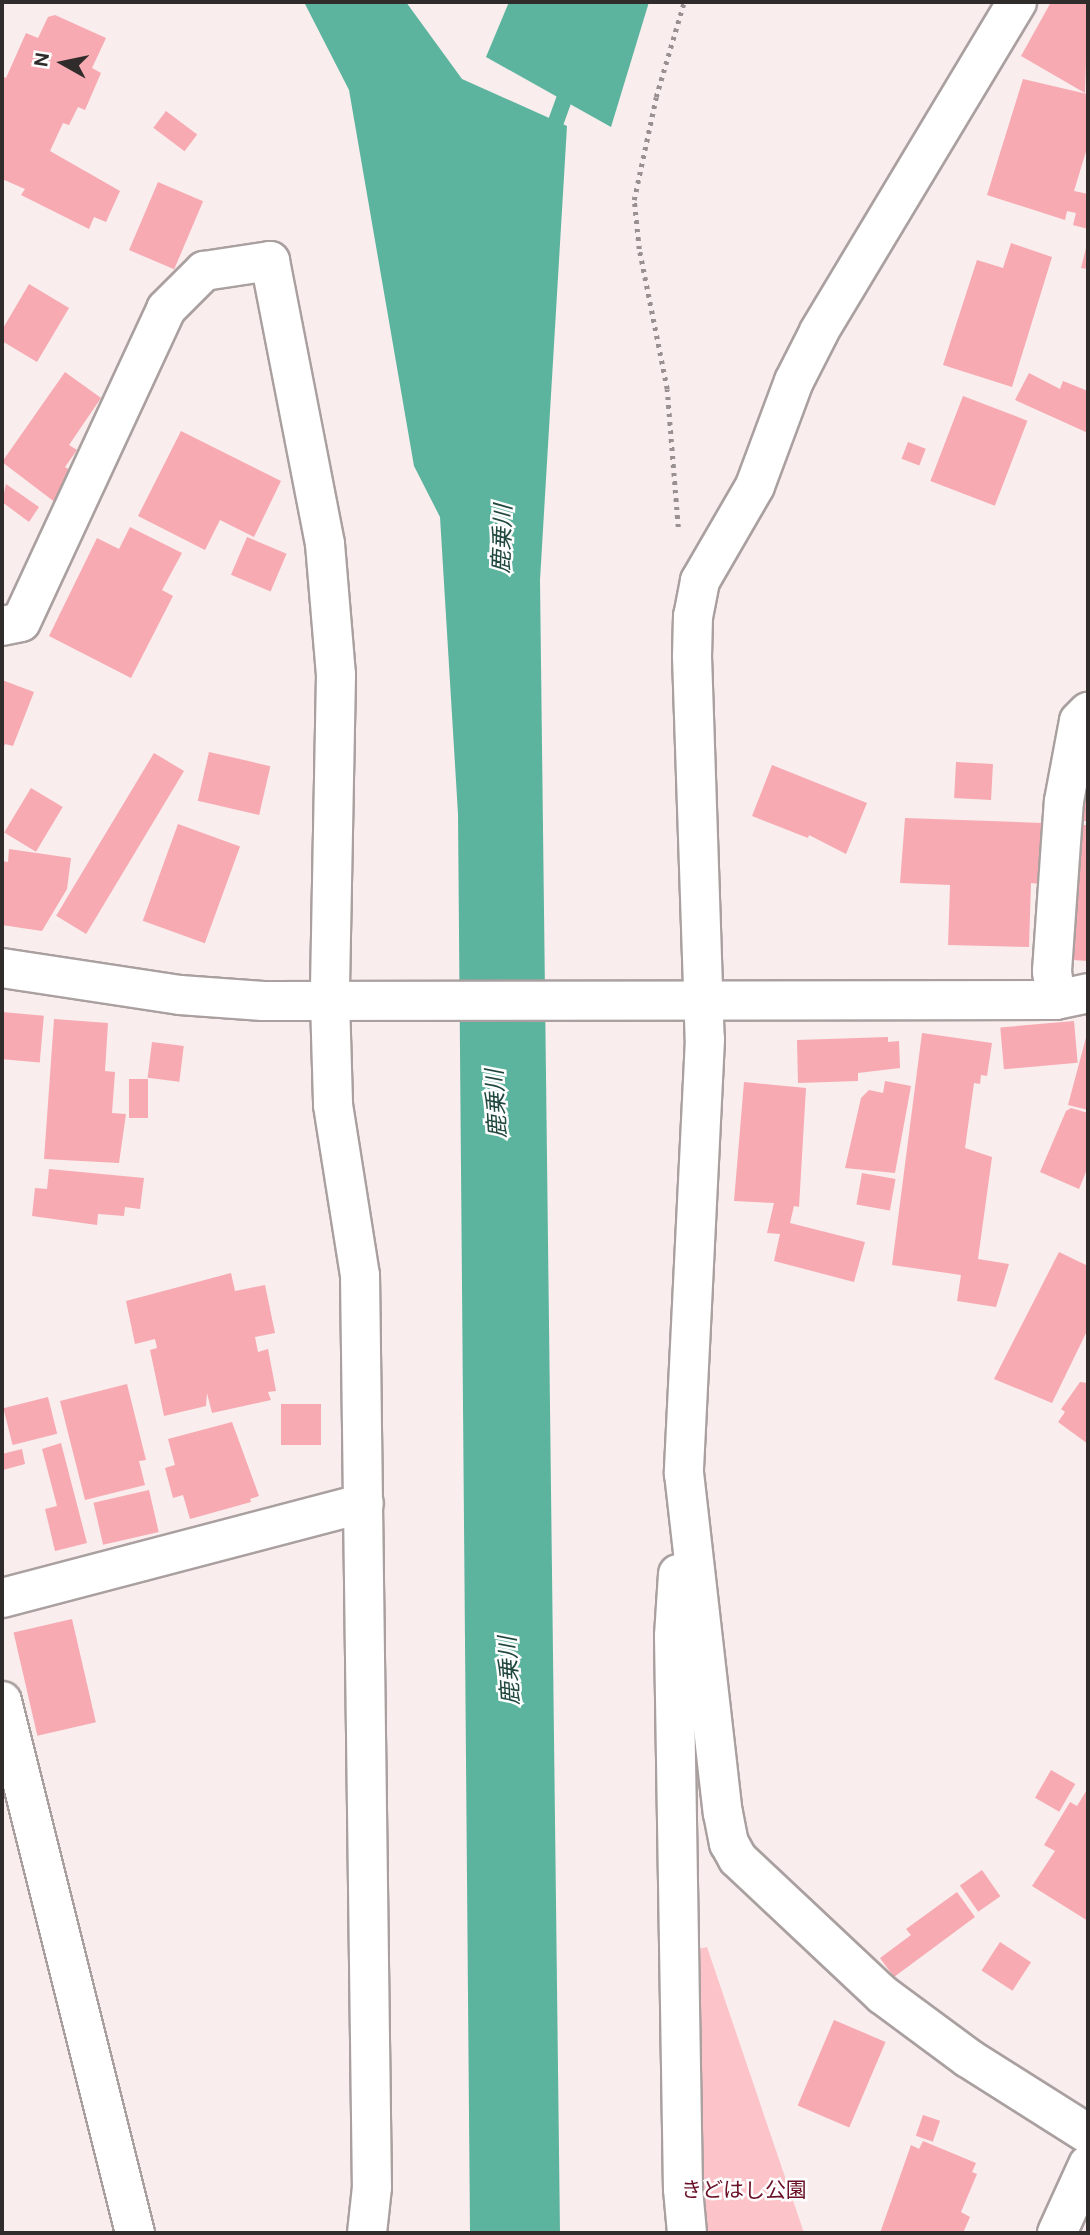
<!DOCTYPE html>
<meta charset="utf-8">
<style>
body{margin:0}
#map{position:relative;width:1090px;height:2235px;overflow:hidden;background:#f9edee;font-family:"DM Sans","Noto Sans JP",sans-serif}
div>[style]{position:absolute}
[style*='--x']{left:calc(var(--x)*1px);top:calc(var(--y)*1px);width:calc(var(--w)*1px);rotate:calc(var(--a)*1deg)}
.green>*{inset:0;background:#fcc3c8}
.water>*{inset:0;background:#5cb49e}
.stream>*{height:16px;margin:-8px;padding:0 8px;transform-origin:8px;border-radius:8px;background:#5cb49e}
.building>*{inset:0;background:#f7aab1;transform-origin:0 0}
.path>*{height:4.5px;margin-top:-2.25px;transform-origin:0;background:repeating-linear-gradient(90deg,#989091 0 3.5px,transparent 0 8.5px)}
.roads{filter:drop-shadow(2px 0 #aaa0a0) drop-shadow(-2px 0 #aaa0a0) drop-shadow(0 2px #aaa0a0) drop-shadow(0 -2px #aaa0a0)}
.street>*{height:38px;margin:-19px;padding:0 19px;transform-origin:19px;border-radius:19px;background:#fff}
span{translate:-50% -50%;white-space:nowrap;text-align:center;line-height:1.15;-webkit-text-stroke:5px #fefefe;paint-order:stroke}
.park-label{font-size:21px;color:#691026}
.water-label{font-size:23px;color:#20483e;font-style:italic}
.frame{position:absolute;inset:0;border:4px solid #302c2c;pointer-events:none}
.north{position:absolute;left:28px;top:28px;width:70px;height:70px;-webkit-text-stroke:5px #fefefe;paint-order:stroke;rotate:279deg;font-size:19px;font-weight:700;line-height:28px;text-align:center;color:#302c2c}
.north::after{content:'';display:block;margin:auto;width:24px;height:32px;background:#302c2c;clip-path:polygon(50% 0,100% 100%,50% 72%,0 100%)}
</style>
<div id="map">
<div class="green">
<i style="clip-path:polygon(707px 1947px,804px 2233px,705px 2233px,700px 2200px,694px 1950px)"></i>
</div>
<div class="water">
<i style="clip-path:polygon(304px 2px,406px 2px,462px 79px,567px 126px,540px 580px,560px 2233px,470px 2233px,458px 814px,440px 517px,414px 466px,349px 90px)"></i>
<i style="clip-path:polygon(509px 2px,649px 2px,611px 127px,486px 57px)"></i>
</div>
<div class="stream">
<i style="--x:549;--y:141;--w:65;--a:-70.2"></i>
</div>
<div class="building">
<i style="clip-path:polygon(1051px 2px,1088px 2px,1085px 93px,1021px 56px)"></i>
<i style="clip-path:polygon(55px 15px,106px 38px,92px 68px,101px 73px,85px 110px,78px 107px,69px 125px,63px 123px,50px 151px,120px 191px,106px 222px,94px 217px,89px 229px,21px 195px,25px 189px,2px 179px,2px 76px,6px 78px,26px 33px,38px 38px,48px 17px)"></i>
<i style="clip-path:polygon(1023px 79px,1087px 94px,1088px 145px,1074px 191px,1088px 194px,1088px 229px,1073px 225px,1076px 213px,1067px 211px,1065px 220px,987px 195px)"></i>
<i style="left:166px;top:111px;width:39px;height:21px;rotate:37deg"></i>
<i style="left:158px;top:182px;width:49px;height:74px;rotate:23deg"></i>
<i style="clip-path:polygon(1011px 243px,1052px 257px,1012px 387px,943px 365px,977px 260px,1003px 268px)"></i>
<i style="clip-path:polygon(1087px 244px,1088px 244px,1088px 269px,1081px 268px)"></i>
<i style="clip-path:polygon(29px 284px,69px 308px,37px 362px,2px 341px,2px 330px)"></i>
<i style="clip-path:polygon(65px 372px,101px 398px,69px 445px,77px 450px,65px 467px,76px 474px,56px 503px,2px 462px)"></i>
<i style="clip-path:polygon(1029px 373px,1060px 389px,1063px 381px,1088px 391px,1088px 433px,1015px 400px)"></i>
<i style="left:963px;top:396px;width:69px;height:91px;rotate:21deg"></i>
<i style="clip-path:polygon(181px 431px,281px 481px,254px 537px,220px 520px,205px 550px,138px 516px)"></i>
<i style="left:908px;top:442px;width:19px;height:18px;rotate:21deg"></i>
<i style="clip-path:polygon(6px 484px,39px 507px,29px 522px,2px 502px)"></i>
<i style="clip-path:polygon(130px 527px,182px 553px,162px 590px,173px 596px,131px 678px,49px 636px,97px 538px,119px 549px)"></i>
<i style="left:247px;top:537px;width:43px;height:41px;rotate:23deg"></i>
<i style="clip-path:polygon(2px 680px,34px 692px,13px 746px,5px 744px,2px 751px)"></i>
<i style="clip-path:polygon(1088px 734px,1088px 821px,1081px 821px)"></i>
<i style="left:209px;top:752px;width:63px;height:50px;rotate:13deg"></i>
<i style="left:154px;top:753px;width:35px;height:190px;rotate:31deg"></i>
<i style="left:956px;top:762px;width:37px;height:36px;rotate:3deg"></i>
<i style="clip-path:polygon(772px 765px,867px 803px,846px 854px,809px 835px,808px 838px,752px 816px)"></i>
<i style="left:31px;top:788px;width:37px;height:52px;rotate:31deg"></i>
<i style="clip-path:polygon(905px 818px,1042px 823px,1040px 884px,1031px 883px,1029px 947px,948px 945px,950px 885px,900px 883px)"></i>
<i style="left:178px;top:824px;width:66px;height:103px;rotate:20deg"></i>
<i style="clip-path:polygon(1075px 825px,1088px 825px,1088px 961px,1072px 960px)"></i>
<i style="clip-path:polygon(9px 849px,71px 858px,67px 889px,42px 931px,2px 925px,2px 861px,8px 862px)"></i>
<i style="left:2px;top:1012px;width:42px;height:47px;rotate:5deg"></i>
<i style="clip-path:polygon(54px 1019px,108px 1023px,105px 1071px,115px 1072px,112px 1113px,126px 1114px,119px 1163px,44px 1159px)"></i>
<i style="left:1074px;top:1021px;width:42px;height:74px;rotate:85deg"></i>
<i style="clip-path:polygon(1088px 1030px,1088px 1110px,1068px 1105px)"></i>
<i style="clip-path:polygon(922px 1033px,992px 1043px,987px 1076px,981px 1075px,980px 1084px,974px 1083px,965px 1148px,992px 1157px,978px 1259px,1009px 1264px,996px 1307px,957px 1301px,961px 1275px,892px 1265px)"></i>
<i style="clip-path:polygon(888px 1037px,888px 1042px,899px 1041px,900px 1068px,858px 1073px,858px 1081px,798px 1083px,797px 1040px)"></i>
<i style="left:152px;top:1042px;width:32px;height:36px;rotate:7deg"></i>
<i style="left:129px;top:1079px;width:19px;height:39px"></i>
<i style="clip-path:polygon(885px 1081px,911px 1086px,895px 1173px,845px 1168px,861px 1098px,869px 1090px,883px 1093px)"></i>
<i style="clip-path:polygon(744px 1082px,806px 1088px,799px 1207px,794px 1206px,790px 1223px,865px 1242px,854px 1282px,774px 1261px,780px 1234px,767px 1233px,774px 1203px,734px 1201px)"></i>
<i style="clip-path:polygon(1071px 1108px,1088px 1113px,1088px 1167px,1079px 1189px,1040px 1172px,1066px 1111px)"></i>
<i style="clip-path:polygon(49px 1169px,144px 1178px,140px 1209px,125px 1207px,124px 1216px,98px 1214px,97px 1225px,32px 1216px,35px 1188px,47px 1189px)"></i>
<i style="left:862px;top:1173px;width:34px;height:32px;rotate:10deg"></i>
<i style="clip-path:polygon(1059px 1252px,1088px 1266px,1088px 1329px,1052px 1403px,994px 1379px)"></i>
<i style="clip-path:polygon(231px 1273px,235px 1291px,265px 1285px,275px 1333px,255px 1337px,258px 1352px,268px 1349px,276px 1391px,268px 1392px,271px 1400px,212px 1413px,207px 1393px,206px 1406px,164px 1416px,150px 1350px,157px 1348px,155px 1339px,135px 1344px,126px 1301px)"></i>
<i style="clip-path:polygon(1080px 1382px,1088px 1383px,1088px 1444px,1058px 1422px,1065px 1412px,1061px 1409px)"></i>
<i style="clip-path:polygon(127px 1384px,146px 1460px,139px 1461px,145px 1485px,85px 1500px,60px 1401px)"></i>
<i style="left:48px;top:1397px;width:38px;height:46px;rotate:76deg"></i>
<i style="left:281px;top:1404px;width:40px;height:41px"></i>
<i style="clip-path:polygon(232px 1422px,259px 1496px,250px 1499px,251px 1502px,190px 1519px,183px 1495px,173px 1498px,165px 1468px,175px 1465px,168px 1439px)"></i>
<i style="clip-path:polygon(61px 1443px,87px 1543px,55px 1551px,45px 1509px,57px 1506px,42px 1449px)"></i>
<i style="clip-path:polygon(22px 1449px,25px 1464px,3px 1470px,2px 1454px)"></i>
<i style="left:149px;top:1490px;width:43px;height:57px;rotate:77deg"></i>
<i style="left:72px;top:1619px;width:106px;height:60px;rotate:77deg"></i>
<i style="left:1051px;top:1770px;width:28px;height:32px;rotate:30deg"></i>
<i style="clip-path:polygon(1088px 1788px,1088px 1921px,1032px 1886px,1055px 1851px,1044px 1845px,1070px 1802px,1077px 1806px)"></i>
<i style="left:982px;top:1870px;width:32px;height:27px;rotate:55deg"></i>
<i style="clip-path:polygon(957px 1892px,975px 1917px,894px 1977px,880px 1958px,911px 1935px,906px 1929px)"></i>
<i style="left:1000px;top:1942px;width:37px;height:34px;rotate:33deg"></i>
<i style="left:834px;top:2020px;width:56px;height:93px;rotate:23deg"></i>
<i style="left:923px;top:2115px;width:18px;height:22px;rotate:19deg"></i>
<i style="clip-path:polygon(923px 2141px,976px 2163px,972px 2172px,977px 2174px,961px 2212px,970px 2217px,963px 2233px,880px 2233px,911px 2145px,919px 2149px)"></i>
</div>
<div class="path">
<i style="--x:678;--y:527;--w:138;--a:-94.6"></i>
<i style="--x:667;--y:389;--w:143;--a:-101.3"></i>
<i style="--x:639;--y:249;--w:49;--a:-95.8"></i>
<i style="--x:634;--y:200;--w:105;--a:-77.9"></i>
<i style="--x:656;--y:97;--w:99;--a:-73.6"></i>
</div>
<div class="roads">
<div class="street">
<i style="--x:1017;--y:2;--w:385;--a:121"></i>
<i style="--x:819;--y:332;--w:55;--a:117"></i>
<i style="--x:794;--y:381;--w:112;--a:110.4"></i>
<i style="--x:755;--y:486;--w:110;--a:120.1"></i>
<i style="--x:700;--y:581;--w:36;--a:101"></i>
<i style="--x:693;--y:616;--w:40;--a:91.4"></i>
<i style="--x:692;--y:656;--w:383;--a:88.1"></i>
<i style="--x:705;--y:1039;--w:435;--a:92.8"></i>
<i style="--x:684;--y:1473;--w:342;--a:83.5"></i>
<i style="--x:723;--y:1813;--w:31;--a:79"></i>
<i style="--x:729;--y:1843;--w:18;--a:61"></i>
<i style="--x:738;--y:1859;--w:199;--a:43.2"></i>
<i style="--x:883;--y:1995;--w:106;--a:36.5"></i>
<i style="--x:968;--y:2058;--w:142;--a:32.3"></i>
<i style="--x:2;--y:626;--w:19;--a:-12"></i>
<i style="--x:21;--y:622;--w:345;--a:-65.1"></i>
<i style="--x:166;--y:309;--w:54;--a:-45"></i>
<i style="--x:204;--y:271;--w:67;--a:-8.6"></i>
<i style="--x:270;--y:261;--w:288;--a:79"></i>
<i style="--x:325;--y:544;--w:131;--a:85.2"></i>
<i style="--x:336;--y:675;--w:326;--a:91.1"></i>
<i style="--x:330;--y:1001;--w:104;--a:88.3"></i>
<i style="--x:333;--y:1105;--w:172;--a:81"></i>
<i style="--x:360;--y:1275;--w:912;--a:89.25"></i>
<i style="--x:372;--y:2187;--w:46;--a:96.2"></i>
<i style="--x:2;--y:968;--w:180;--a:8.6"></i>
<i style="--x:180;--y:995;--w:83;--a:4.1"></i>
<i style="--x:263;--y:1001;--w:793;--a:-0.07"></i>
<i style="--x:1056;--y:1000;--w:33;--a:-12"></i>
<i style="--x:1056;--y:1000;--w:29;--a:-98"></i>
<i style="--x:1052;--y:971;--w:170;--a:-86"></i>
<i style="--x:1064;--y:801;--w:81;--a:-79.4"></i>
<i style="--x:1079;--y:721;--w:13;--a:-45"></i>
<i style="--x:678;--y:1574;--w:62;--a:93.7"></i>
<i style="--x:674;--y:1636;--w:553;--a:89.07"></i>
<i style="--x:683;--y:2189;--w:44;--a:84.8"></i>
<i style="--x:2;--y:1598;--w:374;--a:-14.7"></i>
<i style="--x:2;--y:1701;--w:548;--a:75.96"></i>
<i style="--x:1057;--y:2233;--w:75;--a:-65.5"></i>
</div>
</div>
<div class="park-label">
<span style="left:744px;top:2190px">きどはし公園</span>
</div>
<div class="water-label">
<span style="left:502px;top:539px;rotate:-88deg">鹿乗川</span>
<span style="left:496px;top:1104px;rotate:-93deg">鹿乗川</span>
<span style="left:509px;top:1671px;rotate:-93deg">鹿乗川</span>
</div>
<div class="frame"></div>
<div class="north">N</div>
</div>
